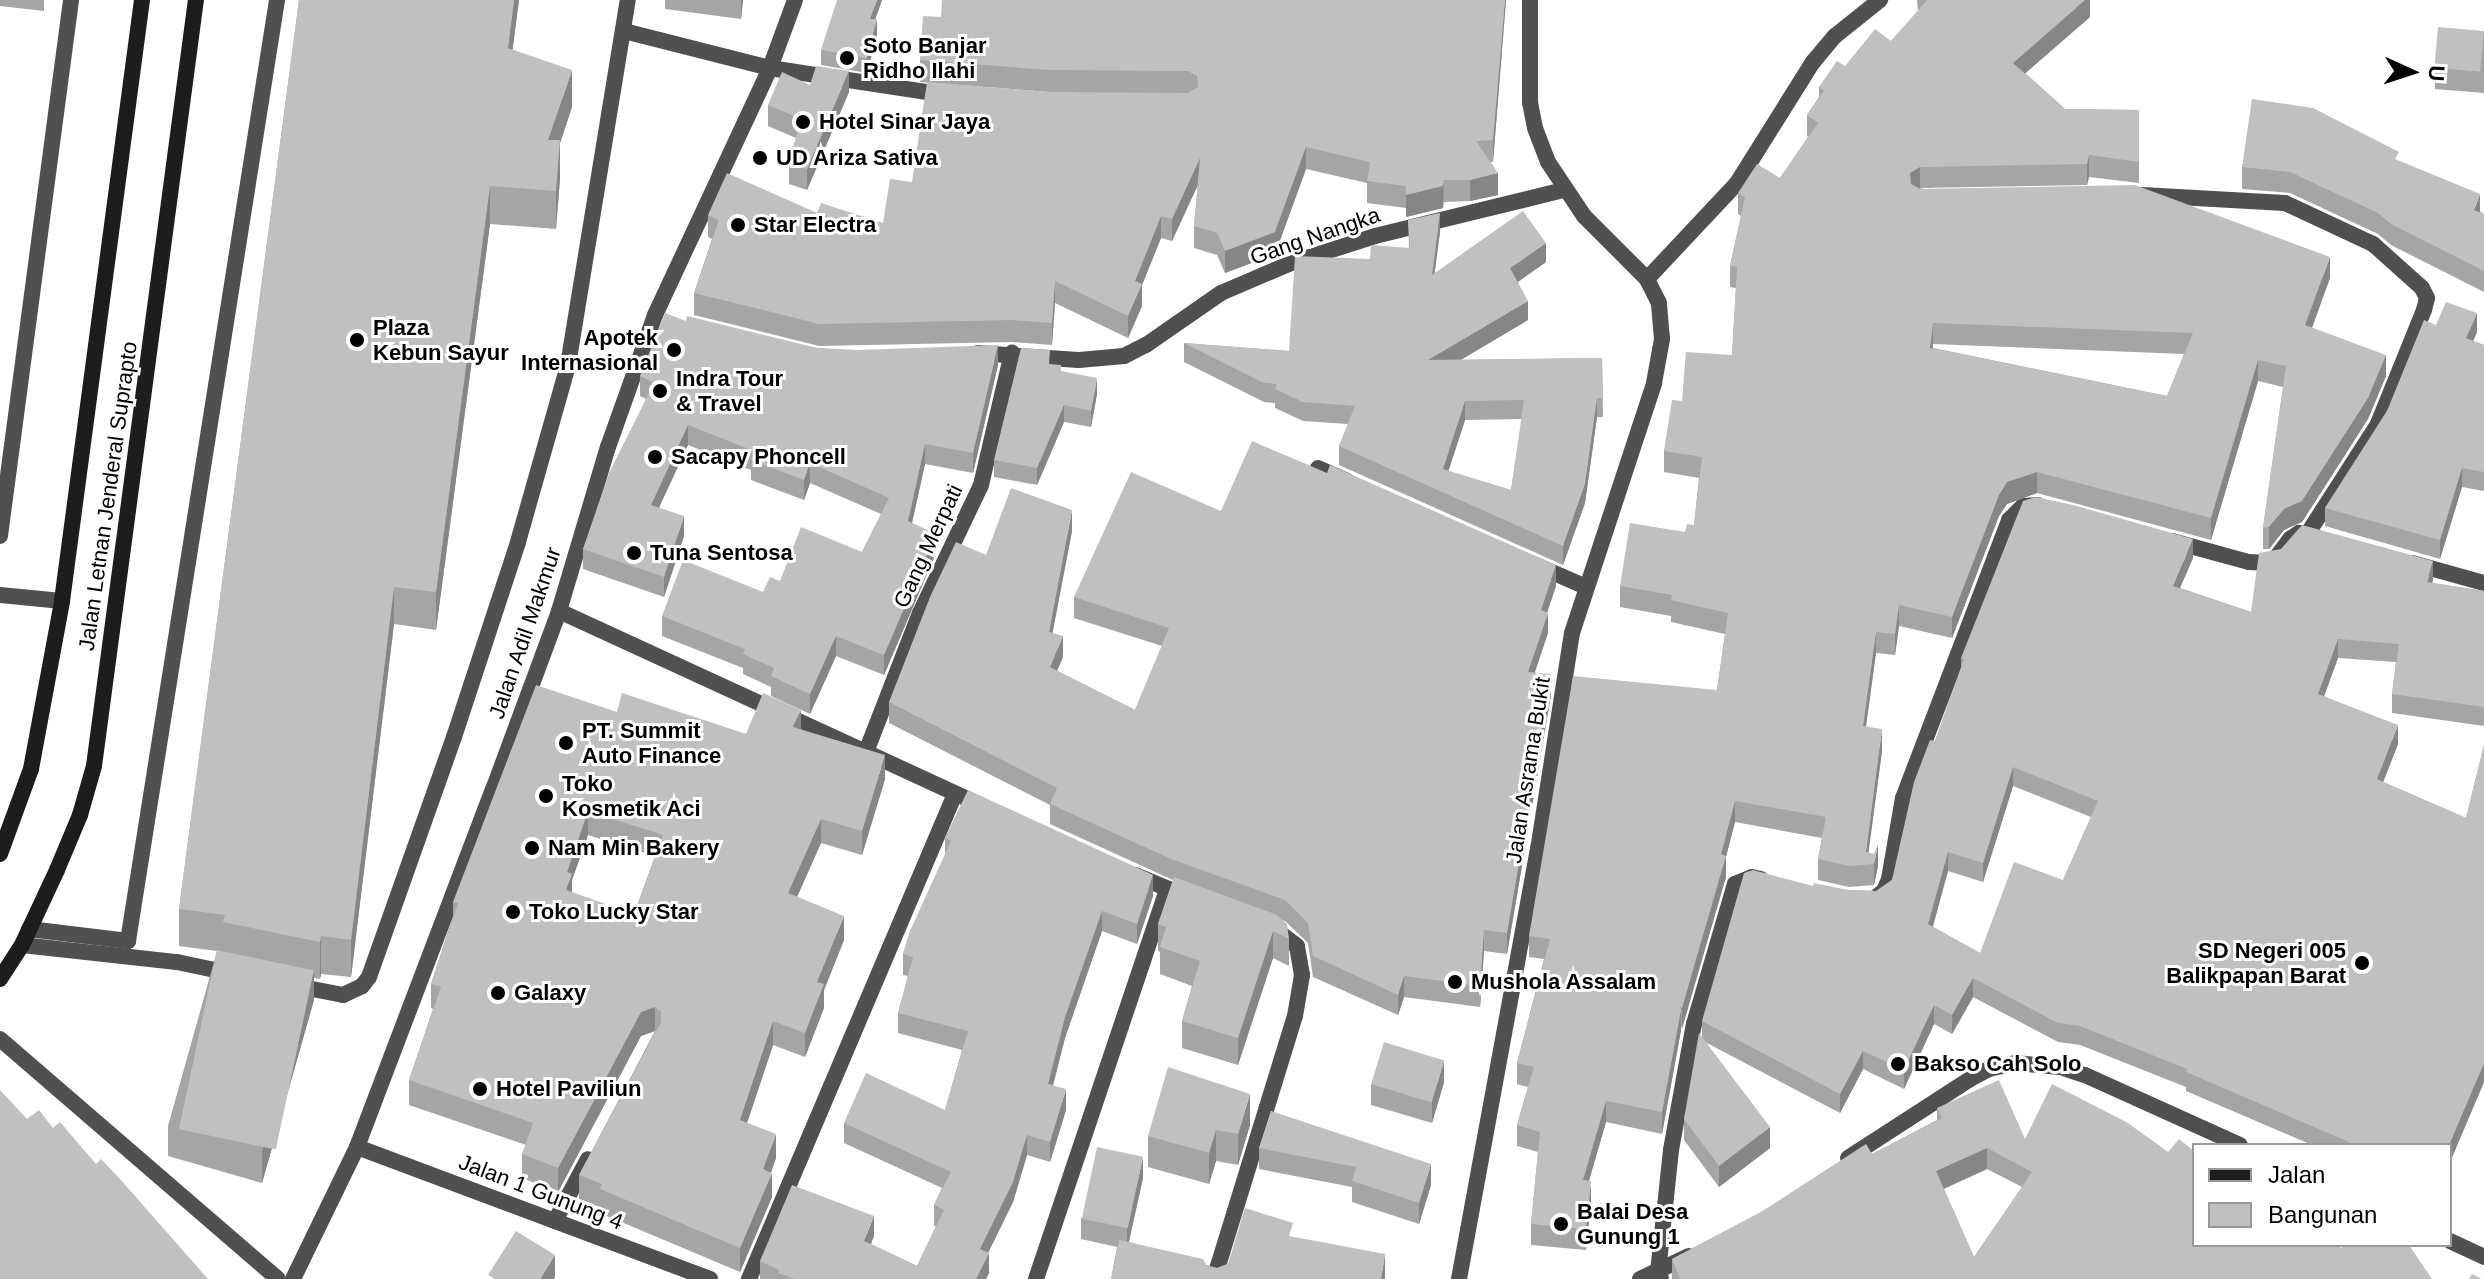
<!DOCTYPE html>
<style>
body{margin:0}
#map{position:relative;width:2484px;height:1279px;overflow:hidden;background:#fff;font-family:Helvetica,sans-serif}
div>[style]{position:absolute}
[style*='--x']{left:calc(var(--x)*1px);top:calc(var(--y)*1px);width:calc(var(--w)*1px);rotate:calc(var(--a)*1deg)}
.service>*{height:16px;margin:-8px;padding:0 8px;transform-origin:8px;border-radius:8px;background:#505050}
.minor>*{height:16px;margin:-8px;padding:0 8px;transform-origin:8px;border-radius:8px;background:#505050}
.tertiary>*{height:16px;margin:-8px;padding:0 8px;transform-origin:8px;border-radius:8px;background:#505050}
.secondary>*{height:16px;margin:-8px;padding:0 8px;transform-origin:8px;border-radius:8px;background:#1d1d1d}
.wall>*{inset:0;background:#a5a5a5}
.shaded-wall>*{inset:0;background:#868686}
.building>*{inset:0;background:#c0c0c0;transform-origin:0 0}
.dots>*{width:22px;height:22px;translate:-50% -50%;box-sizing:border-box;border:4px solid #fff;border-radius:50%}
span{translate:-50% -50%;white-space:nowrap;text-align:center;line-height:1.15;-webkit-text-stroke:6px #fff;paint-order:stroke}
.poi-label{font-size:22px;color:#000;font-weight:700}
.left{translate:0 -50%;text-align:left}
.right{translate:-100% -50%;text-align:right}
.street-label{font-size:22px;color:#000}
.legend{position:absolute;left:2192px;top:1143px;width:260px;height:104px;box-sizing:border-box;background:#fff;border:2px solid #999;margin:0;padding:10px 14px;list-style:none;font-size:24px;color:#000}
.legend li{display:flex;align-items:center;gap:16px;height:40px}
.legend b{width:40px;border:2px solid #999}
.north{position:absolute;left:2372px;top:32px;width:80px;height:80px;-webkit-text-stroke:6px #fff;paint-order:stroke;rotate:93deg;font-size:22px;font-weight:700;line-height:32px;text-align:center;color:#000}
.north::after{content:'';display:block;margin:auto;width:28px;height:36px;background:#000;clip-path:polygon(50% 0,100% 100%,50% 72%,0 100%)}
</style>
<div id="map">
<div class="service">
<i style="--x:624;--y:31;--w:151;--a:14.2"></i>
<i style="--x:978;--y:353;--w:101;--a:4"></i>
<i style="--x:1079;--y:360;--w:45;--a:-5.1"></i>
<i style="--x:1124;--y:356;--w:25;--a:-27"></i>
<i style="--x:1146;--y:345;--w:91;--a:-34.7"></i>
<i style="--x:1221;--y:293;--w:76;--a:-23.2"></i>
<i style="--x:1291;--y:263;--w:88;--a:-17.8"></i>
<i style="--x:1375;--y:236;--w:195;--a:-13.7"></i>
<i style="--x:0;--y:536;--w:541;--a:-82.45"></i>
<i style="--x:0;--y:595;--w:62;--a:5.5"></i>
<i style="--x:559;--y:611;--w:467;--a:24.7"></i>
<i style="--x:866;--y:752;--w:149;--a:-68.8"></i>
<i style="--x:920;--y:613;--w:142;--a:-64.5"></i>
<i style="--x:981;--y:485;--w:136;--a:-76.8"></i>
<i style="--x:1135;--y:875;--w:57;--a:22.5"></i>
<i style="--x:29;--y:929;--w:100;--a:6.9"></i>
<i style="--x:128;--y:941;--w:953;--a:-81"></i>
<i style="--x:22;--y:945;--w:156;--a:6.3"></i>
<i style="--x:177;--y:962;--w:58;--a:11.9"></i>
<i style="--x:292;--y:985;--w:52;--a:11.1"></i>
<i style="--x:343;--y:995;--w:21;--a:-25"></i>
<i style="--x:362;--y:986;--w:11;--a:-52"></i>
<i style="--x:369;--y:977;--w:255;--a:-70.5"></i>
<i style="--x:454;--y:737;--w:205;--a:-71.8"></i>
<i style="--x:518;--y:542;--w:184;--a:-74.2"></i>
<i style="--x:568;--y:365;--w:370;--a:-80.7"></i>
<i style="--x:357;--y:1147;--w:377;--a:20.5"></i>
<i style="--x:555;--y:1221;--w:70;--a:-62"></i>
<i style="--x:749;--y:1279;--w:527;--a:-66.99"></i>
<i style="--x:1036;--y:1279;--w:410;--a:-71.4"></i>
<i style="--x:1214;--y:1279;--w:275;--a:-72.9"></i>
<i style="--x:1295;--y:1016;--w:42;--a:-80.3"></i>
<i style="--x:1302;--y:975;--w:29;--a:-100"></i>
<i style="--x:1297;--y:946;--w:30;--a:-143"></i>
</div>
<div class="minor">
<i style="--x:770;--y:68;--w:179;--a:8.7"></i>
<i style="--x:2142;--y:195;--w:143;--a:3.2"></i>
<i style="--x:2285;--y:203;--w:97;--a:25"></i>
<i style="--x:2373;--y:244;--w:66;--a:41.9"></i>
<i style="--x:2422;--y:288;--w:11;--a:63"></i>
<i style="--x:2427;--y:298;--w:12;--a:104"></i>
<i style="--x:2424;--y:310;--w:123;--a:112"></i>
<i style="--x:2378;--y:424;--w:130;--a:122.7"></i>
<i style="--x:1647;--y:279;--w:132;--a:-46.8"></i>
<i style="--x:1737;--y:183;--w:143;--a:-57.9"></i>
<i style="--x:1813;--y:62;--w:34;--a:-50"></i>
<i style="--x:1835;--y:36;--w:58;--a:-38.7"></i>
<i style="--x:1318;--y:468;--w:32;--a:24"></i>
<i style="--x:2172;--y:541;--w:80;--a:15.3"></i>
<i style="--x:2249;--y:562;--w:18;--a:3"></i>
<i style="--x:2267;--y:563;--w:9;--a:-27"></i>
<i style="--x:2275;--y:559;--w:25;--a:-53"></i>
<i style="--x:2290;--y:539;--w:11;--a:-34"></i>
<i style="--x:2299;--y:533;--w:10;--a:0"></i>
<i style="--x:2412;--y:563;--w:75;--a:15.5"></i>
<i style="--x:1536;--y:565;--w:55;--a:23.7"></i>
<i style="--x:1874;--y:899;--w:13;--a:-39"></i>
<i style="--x:1884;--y:891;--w:13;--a:-67"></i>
<i style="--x:1889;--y:879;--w:82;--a:-80.2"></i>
<i style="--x:1903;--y:798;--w:298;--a:-69.1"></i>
<i style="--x:2009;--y:520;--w:20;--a:-45"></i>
<i style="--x:2023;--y:506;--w:15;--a:-4"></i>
<i style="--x:0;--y:1039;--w:367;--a:40.8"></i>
<i style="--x:293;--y:1279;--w:147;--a:-64.1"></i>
<i style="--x:357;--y:1147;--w:385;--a:-69.2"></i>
<i style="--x:494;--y:787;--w:188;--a:-69.7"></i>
<i style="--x:559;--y:611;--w:171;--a:-73.4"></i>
<i style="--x:608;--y:447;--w:140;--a:-70.4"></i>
<i style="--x:655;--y:315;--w:272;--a:-65"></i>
<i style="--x:770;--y:68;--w:72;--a:-69.8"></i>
<i style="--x:1661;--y:1279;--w:8;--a:-113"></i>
<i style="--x:1658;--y:1272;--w:123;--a:-83.9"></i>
<i style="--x:1671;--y:1150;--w:128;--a:-79.7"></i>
<i style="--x:1694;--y:1024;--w:146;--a:-73.7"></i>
<i style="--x:1735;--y:884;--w:18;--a:-22"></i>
<i style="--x:1752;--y:877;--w:9;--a:13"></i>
</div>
<div class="tertiary">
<i style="--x:1848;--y:1158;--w:145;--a:-32.9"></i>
<i style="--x:1970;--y:1079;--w:21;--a:-28"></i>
<i style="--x:1989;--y:1069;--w:27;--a:-13"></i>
<i style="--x:2015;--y:1063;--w:45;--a:5.1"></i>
<i style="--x:2060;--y:1067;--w:26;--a:18"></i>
<i style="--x:2085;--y:1075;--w:170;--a:24.3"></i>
<i style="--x:2450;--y:1241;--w:38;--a:25"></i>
<i style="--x:1459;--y:1279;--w:449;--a:-79.6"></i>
<i style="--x:1540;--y:837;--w:206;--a:-81.1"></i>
<i style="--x:1572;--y:633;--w:263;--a:-71.8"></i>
<i style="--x:1654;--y:383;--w:45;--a:-79.7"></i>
<i style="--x:1662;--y:339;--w:36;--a:-95"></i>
<i style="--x:1659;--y:303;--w:27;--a:-117"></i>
<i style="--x:1647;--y:279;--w:89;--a:-135"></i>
<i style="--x:1584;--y:216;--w:65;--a:-123.7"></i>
<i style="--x:1548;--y:162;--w:36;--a:-111"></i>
<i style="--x:1535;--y:128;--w:26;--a:-101"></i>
<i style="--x:1530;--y:102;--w:102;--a:-90"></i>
<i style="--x:1640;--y:1279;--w:54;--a:-25.1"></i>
</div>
<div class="secondary">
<i style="--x:0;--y:854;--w:90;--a:-70"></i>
<i style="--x:31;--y:769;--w:171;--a:-79.5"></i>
<i style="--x:62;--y:601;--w:606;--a:-82.42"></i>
<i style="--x:0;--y:979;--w:40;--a:-57.1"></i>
<i style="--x:22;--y:945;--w:83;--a:-65"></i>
<i style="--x:57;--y:870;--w:60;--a:-67.3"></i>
<i style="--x:80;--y:815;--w:51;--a:-74.1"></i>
<i style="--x:94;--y:766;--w:773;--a:-82.42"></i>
</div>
<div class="wall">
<i style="clip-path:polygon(0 0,44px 0,44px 11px,0 6px)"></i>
<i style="clip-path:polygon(299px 0,519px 0,512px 50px,572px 107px,560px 143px,560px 178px,556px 229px,490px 224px,436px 630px,394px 624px,351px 977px,321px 974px,320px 979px,314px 978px,314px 1000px,262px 1183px,168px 1156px,168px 1126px,217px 951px,179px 946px,179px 909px)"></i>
<i style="clip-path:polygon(665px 0,743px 0,741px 19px,665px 9px)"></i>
<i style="clip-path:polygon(882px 0,875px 19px,877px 35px,867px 73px,821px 65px,821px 50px)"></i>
<i style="clip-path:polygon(1506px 0,1493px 162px,1491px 162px,1498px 195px,1470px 201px,1444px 202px,1443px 208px,1406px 217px,1406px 208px,1367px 203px,1367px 183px,1306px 169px,1275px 254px,1225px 273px,1217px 255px,1194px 248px,1194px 226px,1198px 185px,1172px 241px,1161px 238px,1142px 285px,1142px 306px,1128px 338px,1055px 303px,1052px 345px,1012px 342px,819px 346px,694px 315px,694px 293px,712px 239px,708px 237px,708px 215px,817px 213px,883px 223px,912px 182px,1049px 92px,920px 82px,920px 60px,941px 17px)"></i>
<i style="clip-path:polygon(evenodd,1917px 0,2090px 0,2090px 17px,2025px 73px,2065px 109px,2139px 110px,2139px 183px,2089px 177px,2087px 185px,1919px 188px,2330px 278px,2312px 328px,2386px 376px,2368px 419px,2302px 522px,2284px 530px,2269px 549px,2263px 549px,2263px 528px,2283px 387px,2258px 381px,2211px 540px,2037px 493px,2007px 504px,1999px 516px,1952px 638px,1899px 626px,1895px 655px,1876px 653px,1866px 727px,1882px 751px,1868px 853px,1878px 866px,1874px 885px,1849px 887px,1818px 880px,1818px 859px,1822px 838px,1735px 822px,1726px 856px,1726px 877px,1681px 1029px,1662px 1134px,1606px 1122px,1589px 1181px,1591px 1202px,1586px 1250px,1531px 1245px,1531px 1224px,1538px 1152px,1517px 1146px,1517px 1125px,1528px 1087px,1517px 1084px,1517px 1063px,1544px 959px,1529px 957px,1529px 936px,1717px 690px,1725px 634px,1671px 622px,1671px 616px,1620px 607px,1620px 586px,1694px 525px,1699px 478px,1664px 472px,1664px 451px,1682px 401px,1732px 355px,1736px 288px,1730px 287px,1730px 266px,1741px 216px,1738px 214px,1738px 193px,1780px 178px,1808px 137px,1807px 136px,1807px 115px,1819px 97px,1819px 87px,1845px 66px,1891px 41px,1918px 11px,1917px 0,1933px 344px,2184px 354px,2167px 396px,1933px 348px,1933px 344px)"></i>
<i style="clip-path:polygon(2484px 31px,2484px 93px,2435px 89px,2435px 68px)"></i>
<i style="clip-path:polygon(810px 85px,849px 92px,807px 190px,789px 184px,789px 163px,796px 138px,768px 126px,768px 105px)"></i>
<i style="clip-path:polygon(2399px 161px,2484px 214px,2484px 292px,2391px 245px,2378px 234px,2290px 193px,2242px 189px,2242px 167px)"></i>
<i style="clip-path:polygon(evenodd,1408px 220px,1440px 232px,1434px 273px,1546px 262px,1518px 282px,1528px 320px,1461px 360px,1602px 358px,1603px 417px,1597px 417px,1585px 503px,1563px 565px,1339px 465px,1339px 446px,1348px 424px,1303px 421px,1275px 408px,1275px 403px,1264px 402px,1184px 362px,1184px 343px,1289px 351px,1370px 259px,1409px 248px,1408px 220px,1522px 419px,1511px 490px,1448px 471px,1465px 420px,1522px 419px)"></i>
<i style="clip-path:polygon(686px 321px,817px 348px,998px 365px,973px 473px,925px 464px,912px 523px,936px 553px,884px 675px,836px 656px,810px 714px,771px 696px,771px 687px,743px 674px,743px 668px,662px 636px,662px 616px,763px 592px,780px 581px,862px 552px,881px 514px,810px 483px,804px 500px,751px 480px,751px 470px,688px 445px,659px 507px,684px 536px,664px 597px,583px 569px,583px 549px,646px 399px,640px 396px,640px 376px)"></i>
<i style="clip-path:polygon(2436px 325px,2477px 332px,2473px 341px,2484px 345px,2484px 491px,2462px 487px,2440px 559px,2325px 526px,2325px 508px,2387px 411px)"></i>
<i style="clip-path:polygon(1050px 364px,1097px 394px,1091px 427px,1064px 422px,1037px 485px,994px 477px,994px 460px)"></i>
<i style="clip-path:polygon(1221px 511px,1556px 586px,1547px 612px,1548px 633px,1534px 673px,1551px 695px,1507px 954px,1484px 951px,1480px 1007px,1404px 997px,1398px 1015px,1313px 977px,1308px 943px,1285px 921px,1282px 920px,1289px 939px,1289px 966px,1273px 958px,1238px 1065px,1182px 1048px,1182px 1021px,1192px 986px,1160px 974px,1160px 952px,1158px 951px,1158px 924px,1173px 880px,1050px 824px,1050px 805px,889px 723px,889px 702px,986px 555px,1072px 531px,1052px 633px,1063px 657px,1057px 671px,1135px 710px,1162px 646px,1074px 618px,1074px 597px)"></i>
<i style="clip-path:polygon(evenodd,2193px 558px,2180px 588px,2251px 612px,2433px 580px,2432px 583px,2484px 591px,2484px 726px,2392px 713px,2392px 694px,2396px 662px,2338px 658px,2324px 696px,2398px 744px,2383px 782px,2466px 818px,2484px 745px,2484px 1082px,2450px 1162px,2450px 1145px,2312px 1145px,2186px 1091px,2186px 1087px,2080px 1045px,2058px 1042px,1973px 997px,1952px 1034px,1934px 1024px,1904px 1089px,1863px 1069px,1840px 1113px,1705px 1042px,1770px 1148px,1719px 1187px,1684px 1140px,1684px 1119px,1702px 1037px,1702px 1021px,1813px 886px,1848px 890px,1876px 891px,1892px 880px,1935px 741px,1961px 669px,1961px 658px,2193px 558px,2013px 786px,2091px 817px,2063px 880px,1980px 953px,1933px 927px,1948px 871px,1983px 882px,2013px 786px)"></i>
<i style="clip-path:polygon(evenodd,617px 712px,746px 734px,801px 729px,885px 779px,862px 855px,821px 843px,797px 897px,844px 940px,824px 990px,824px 1008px,805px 1057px,773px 1045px,747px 1123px,776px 1158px,771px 1173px,772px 1197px,740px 1272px,600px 1213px,600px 1207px,579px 1199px,579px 1175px,655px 1031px,641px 1036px,558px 1192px,522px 1178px,522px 1154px,526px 1145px,409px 1105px,409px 1080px,433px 1009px,431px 1008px,431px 984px,453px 916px,453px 902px,617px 712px,588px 835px,655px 856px,634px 914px,572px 893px,572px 880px,588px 835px)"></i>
<i style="clip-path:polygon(945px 838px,1153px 896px,1137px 944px,1102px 931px,1065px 1038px,1053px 1086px,1066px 1110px,1050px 1162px,1027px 1155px,1013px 1202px,988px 1253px,989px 1273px,986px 1279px,760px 1279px,760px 1261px,874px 1236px,871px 1244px,917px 1266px,936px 1226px,934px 1226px,934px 1205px,942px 1188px,844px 1143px,844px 1123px,945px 1110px,962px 1050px,898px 1033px,898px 1013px,908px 976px,903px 975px,903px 954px,945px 855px)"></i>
<i style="clip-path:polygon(1444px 1082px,1432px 1123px,1371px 1105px,1371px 1084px)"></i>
<i style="clip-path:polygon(evenodd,1937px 1108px,2025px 1139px,2194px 1245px,2341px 1248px,2432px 1279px,1672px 1279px,1672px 1259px,1937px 1120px,1937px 1108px,1987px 1169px,2022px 1187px,1974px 1257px,1944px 1189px,1987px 1169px)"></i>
<i style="clip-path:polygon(1271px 1111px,1431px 1185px,1419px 1224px,1352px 1202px,1352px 1187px,1259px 1169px,1259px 1148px)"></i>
<i style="clip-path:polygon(1250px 1125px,1238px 1165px,1216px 1161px,1209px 1184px,1148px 1167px,1148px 1136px)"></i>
<i style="clip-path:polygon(1143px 1178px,1129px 1242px,1217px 1268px,1293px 1237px,1385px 1275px,1385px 1279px,1111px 1279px,1117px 1247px,1081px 1239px,1081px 1218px)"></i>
</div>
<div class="shaded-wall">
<i style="clip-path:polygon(514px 0,519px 0,508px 86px,508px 48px)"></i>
<i style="clip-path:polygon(741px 0,743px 0,741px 19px)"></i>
<i style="clip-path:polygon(877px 0,882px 0,870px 34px,870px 19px)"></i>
<i style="clip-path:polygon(1505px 0,1506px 0,1493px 162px,1493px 140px)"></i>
<i style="clip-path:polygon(2085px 0,2090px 0,2090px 17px,2013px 84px,2013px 63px)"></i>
<i style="clip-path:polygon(877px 19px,877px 35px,867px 73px,867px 58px)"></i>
<i style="clip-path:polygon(572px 70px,572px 107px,560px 143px,560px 178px,556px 229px,556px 191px,548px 140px)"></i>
<i style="clip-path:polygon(849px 71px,849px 92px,807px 190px,807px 169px)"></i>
<i style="clip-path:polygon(1306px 147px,1306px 169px,1275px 254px,1225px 273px,1225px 251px)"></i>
<i style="clip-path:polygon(2089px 155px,2089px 177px,2087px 185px,2087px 164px)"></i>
<i style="clip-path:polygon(1200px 158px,1200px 180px,1172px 241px,1172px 219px)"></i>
<i style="clip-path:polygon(1920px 167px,1920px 188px,1910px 194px,1910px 173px)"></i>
<i style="clip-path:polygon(1498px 173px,1498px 195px,1470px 201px,1470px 180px)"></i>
<i style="clip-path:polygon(1444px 180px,1443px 208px,1406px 217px,1406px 195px)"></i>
<i style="clip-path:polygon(490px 186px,490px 224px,436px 630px,436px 592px)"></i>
<i style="clip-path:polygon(2480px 194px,2480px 216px,2474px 210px)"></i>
<i style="clip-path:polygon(1440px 213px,1440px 232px,1432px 294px,1432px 275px)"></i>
<i style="clip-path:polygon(1161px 216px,1161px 238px,1142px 285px,1142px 306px,1128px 338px,1128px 316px,1135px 281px)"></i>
<i style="clip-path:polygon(1546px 243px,1546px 262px,1510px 287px,1510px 268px)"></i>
<i style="clip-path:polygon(2330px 257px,2330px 278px,2305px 346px,2305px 325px)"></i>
<i style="clip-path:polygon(1055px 281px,1055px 303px,1052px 345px,1052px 323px)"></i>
<i style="clip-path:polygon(1528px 301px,1528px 320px,1428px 379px,1428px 360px)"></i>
<i style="clip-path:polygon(2477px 313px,2477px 332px,2466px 357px,2466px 338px)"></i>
<i style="clip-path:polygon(1933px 323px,1933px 344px,1930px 369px,1930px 348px)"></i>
<i style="clip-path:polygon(998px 345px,998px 365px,973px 473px,973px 453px)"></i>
<i style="clip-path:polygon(2386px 355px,2386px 376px,2368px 419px,2302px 522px,2284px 530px,2269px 549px,2269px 527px)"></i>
<i style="clip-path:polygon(2258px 360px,2258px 381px,2211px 540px,2211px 518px)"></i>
<i style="clip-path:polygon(1097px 378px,1097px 394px,1091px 427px,1091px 411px)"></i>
<i style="clip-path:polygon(1597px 398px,1597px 417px,1585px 503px,1563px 565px,1563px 546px)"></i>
<i style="clip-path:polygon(1465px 401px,1465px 420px,1443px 488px,1443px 469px)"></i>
<i style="clip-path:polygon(1064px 405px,1064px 422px,1037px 485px,1037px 468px)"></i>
<i style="clip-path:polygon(688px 425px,688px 445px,651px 525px,651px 505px)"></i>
<i style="clip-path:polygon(925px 444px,925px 464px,908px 541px,908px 521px)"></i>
<i style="clip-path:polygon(810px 463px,810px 483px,804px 500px,804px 480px)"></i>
<i style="clip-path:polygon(2462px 468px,2462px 487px,2440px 559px,2440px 540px)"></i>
<i style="clip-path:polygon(2037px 472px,2037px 493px,2007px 504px,1999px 516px,1952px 638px,1952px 617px,1999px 495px,2007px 482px)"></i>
<i style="clip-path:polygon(1072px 510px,1072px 531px,1049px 652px,1049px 632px)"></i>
<i style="clip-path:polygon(684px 516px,684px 536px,664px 597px,664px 577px)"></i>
<i style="clip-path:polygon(936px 534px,936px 553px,884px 675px,884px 655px)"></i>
<i style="clip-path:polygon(2193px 539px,2193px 558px,2173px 604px,2173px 586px)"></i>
<i style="clip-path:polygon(2433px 561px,2433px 580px,2427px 601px,2427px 582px)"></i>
<i style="clip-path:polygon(1556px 565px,1556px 586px,1541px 631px,1541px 610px)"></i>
<i style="clip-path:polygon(394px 587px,394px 624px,351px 977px,351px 940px)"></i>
<i style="clip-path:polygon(1899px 605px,1899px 626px,1895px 655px,1895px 634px)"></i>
<i style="clip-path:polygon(1548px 613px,1548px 633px,1528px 693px,1528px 672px)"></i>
<i style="clip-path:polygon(1876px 632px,1876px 653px,1863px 747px,1863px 726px)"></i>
<i style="clip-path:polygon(836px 636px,836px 656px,810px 714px,810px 694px)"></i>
<i style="clip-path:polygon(1063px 636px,1063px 657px,1050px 687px,1050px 667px)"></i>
<i style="clip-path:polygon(2338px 639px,2338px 658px,2318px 713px,2318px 694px)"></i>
<i style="clip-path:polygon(1551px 674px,1551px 695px,1507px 954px,1507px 933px)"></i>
<i style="clip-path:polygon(801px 710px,801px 734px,793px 727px)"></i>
<i style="clip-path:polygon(2398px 725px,2398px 744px,2377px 798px,2377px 779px)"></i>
<i style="clip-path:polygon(1882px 729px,1882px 751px,1867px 864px,1866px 852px)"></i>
<i style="clip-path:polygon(885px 755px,885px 779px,862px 855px,862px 831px)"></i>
<i style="clip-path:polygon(2013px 767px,2013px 786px,1983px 882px,1983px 863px)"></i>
<i style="clip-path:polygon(1735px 801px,1735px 822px,1726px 857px,1726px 856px,1726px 877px,1682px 1029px,1682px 1008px)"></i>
<i style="clip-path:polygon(588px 811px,588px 835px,572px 880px,572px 898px,566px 915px,567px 872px)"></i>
<i style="clip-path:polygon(821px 819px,821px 843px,788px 917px,788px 893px)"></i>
<i style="clip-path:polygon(1878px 844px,1878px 866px,1874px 885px,1874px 864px)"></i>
<i style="clip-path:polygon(1948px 852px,1948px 871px,1928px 943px,1928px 924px)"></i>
<i style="clip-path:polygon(1153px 875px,1153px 896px,1137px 944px,1137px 924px)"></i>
<i style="clip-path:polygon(1102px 911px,1102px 931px,1065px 1038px,1048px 1104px,1048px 1084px,1065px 1017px)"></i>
<i style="clip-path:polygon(844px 916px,844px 940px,824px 990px,824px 1008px,805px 1057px,805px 1033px,817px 982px)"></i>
<i style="clip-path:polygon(1484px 930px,1484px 951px,1480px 1007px,1480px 986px)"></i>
<i style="clip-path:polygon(1273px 931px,1273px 958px,1238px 1065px,1238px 1038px)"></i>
<i style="clip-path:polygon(321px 936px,321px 974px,320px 979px,320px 942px)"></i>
<i style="clip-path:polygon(314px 970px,314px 1000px,262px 1183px,262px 1152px)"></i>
<i style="clip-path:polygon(1404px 976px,1404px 997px,1398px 1015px,1398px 995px)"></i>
<i style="clip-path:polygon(1973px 978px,1973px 997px,1952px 1034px,1952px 1015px)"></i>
<i style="clip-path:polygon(1934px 1005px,1934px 1024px,1904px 1089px,1904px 1070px)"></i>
<i style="clip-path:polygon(655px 1007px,655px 1031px,641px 1036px,558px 1192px,558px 1168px,641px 1012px)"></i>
<i style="clip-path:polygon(1681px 1010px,1681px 1031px,1662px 1134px,1662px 1112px)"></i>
<i style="clip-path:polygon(773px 1021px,773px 1045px,740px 1144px,740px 1120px)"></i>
<i style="clip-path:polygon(1863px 1051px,1863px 1069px,1840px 1113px,1840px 1094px)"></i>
<i style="clip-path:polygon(1444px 1060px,1444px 1082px,1432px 1123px,1432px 1102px)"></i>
<i style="clip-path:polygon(2484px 1063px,2484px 1082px,2450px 1162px,2449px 1145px)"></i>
<i style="clip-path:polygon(1066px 1089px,1066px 1110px,1050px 1162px,1050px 1142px)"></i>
<i style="clip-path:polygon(1250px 1094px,1250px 1125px,1238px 1165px,1238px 1134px)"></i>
<i style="clip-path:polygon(1606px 1101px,1606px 1122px,1583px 1201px,1583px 1180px)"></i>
<i style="clip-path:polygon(1770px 1127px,1770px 1148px,1719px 1187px,1719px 1166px)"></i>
<i style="clip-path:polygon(1216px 1130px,1216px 1161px,1209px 1184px,1209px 1153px)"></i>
<i style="clip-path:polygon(776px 1134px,776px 1158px,763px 1194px,763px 1169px)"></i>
<i style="clip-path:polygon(1027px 1135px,1027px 1155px,1013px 1202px,980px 1269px,980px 1249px)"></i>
<i style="clip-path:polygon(1987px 1148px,1987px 1169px,1936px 1192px,1936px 1171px)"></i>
<i style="clip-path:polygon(1143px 1157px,1143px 1178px,1127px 1249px,1127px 1228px)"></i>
<i style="clip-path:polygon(1431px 1164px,1431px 1185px,1419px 1224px,1419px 1203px)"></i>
<i style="clip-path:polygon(772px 1173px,772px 1197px,740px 1272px,740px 1248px)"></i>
<i style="clip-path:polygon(1591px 1181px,1591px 1202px,1586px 1250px,1586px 1229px)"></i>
<i style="clip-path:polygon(874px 1216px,874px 1236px,864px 1261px,864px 1241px)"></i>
<i style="clip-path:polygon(989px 1253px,989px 1273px,986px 1279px,976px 1279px)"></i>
<i style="clip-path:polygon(1385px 1254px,1385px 1279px,1381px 1279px)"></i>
<i style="clip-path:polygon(555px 1255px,555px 1277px,554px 1279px,540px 1279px)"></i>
</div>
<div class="building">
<i style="clip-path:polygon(299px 0,514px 0,508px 48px,572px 70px,548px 140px,560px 140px,556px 191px,490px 186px,436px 592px,394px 587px,351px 940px,321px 936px,320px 942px,223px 922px,225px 915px,179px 909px)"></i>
<i style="clip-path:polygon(837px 0,877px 0,870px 19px,877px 19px,867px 58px,821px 50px)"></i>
<i style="clip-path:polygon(942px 0,1505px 0,1493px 140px,1476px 141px,1498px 173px,1470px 180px,1444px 180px,1443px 186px,1406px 195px,1406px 186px,1367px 181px,1370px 162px,1306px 147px,1275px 232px,1225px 251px,1217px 233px,1194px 226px,1200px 158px,1172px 219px,1161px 216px,1135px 281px,1142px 284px,1128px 316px,1055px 281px,1052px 323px,1012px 320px,819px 324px,694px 293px,719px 220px,708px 215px,727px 173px,817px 213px,821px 203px,883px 223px,890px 179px,912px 182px,927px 82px,1049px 92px,1188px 93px,1198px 87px,1197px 76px,1188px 71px,1049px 70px,920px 60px,923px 16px,941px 17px)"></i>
<i style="clip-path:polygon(evenodd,1927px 0,2085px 0,2013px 63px,2065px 109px,2139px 110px,2139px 162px,2089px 155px,2087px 164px,1920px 167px,1910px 173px,1911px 184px,1920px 189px,2135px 185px,2330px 257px,2305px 325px,2386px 355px,2368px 398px,2302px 501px,2284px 509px,2269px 527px,2263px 528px,2286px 366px,2258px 360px,2211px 518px,2037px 472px,2007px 482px,1999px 495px,1952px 617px,1899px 605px,1895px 634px,1876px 632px,1863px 726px,1882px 729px,1866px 852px,1874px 854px,1878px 844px,1874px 864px,1849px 866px,1818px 859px,1826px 817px,1735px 801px,1721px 854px,1726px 856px,1682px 1008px,1679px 1006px,1681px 1010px,1662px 1112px,1606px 1101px,1583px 1180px,1591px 1181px,1586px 1229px,1531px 1224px,1540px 1132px,1517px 1125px,1534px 1067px,1517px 1063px,1550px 939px,1529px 936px,1573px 676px,1717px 690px,1728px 613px,1671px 600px,1672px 595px,1620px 586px,1630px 523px,1685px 532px,1687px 524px,1694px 525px,1702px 457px,1664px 451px,1672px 400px,1682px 401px,1686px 352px,1732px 355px,1737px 267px,1730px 266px,1745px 197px,1738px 193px,1757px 164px,1780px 178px,1818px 123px,1807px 115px,1824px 91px,1819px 87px,1837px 61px,1845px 66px,1875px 29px,1891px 41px,1927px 0,1933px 323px,2193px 333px,2167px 396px,1930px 348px,1933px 323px)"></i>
<i style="left:2438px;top:27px;width:46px;height:41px;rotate:5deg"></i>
<i style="clip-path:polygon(816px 66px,849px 71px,807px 169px,789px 163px,801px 119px,768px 105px,782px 72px,810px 85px)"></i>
<i style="clip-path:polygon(2252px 99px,2313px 108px,2399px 152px,2395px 159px,2480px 194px,2474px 210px,2484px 214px,2484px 271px,2391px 224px,2378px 213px,2290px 172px,2242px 167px)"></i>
<i style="clip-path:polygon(evenodd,1523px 211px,1546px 243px,1510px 268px,1528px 301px,1428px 360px,1602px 358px,1603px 398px,1597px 398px,1585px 484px,1563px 546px,1339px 446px,1355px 406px,1303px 402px,1275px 389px,1277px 384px,1264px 383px,1184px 343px,1289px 351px,1295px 256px,1370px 259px,1371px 245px,1410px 248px,1408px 220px,1440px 213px,1432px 275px,1523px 211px,1524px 400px,1511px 490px,1443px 469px,1465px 401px,1524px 400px)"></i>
<i style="clip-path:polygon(2446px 302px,2477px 313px,2466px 338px,2484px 345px,2484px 472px,2462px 468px,2440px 540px,2325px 508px,2387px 411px,2424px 320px,2436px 325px)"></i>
<i style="clip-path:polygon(665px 313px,686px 321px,687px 316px,817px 348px,859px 350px,998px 345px,973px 453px,925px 444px,908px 521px,936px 534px,884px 655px,836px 636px,810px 694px,771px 676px,774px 668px,743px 654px,745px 649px,662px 616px,683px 560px,763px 592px,770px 577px,780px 581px,801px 527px,862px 552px,889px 498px,810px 463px,804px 480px,751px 460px,754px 451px,688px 425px,651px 505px,684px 516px,664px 577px,583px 549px,609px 473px,654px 383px,640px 376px)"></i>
<i style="clip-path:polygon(1021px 348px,1050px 350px,1049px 364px,1061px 365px,1061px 371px,1097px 378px,1091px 411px,1064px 405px,1037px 468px,994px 460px)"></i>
<i style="clip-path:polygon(1252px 441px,1327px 473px,1330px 465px,1556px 565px,1541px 610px,1548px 613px,1528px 672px,1551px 674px,1507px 933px,1484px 930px,1480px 986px,1404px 976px,1398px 995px,1313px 956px,1308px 923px,1285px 900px,1171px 859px,1050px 804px,1057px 788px,889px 702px,930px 597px,956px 542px,986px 555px,1011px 488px,1072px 510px,1049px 632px,1063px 636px,1050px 667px,1135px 710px,1169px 628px,1074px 597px,1131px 472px,1221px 511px)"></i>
<i style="clip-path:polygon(evenodd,2036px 497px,2073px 505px,2193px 539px,2173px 586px,2251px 612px,2259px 553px,2281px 549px,2302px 525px,2433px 561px,2427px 582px,2484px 591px,2484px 707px,2392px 694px,2399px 644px,2338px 639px,2318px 694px,2398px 725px,2377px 779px,2466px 818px,2484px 745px,2484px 1063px,2449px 1145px,2356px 1145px,2186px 1072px,2187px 1069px,2080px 1026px,2058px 1023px,1973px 978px,1952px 1015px,1934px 1005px,1904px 1070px,1863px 1051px,1840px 1094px,1702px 1021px,1744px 873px,1753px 870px,1813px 886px,1814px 883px,1848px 890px,1876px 891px,1892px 880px,1914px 782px,1930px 740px,1935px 741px,1964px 659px,1961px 658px,2023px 501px,2036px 497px,2013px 767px,2098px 801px,2063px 880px,2014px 862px,1980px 953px,1928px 924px,1948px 852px,1983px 863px,2013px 767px)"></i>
<i style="clip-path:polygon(evenodd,536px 685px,617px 712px,622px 693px,746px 734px,763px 693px,801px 710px,793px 727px,885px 755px,862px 831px,821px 819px,788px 893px,844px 916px,817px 982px,824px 984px,805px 1033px,773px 1021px,740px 1120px,776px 1134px,763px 1169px,772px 1173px,740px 1248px,600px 1189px,602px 1184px,579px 1175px,661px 1022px,661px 1012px,655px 1007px,641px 1012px,558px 1168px,522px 1154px,533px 1123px,409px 1080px,441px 987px,431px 984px,458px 903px,453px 902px,536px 685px,588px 811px,663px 835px,634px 914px,566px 890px,572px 874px,567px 872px,588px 811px)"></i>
<i style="clip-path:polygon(968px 790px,1153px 875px,1137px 924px,1102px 911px,1065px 1017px,1048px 1084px,1066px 1089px,1050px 1142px,1027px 1135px,1013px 1182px,980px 1249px,989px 1253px,976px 1279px,795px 1279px,778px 1273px,779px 1270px,760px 1261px,792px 1185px,874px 1216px,864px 1241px,917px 1266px,944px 1210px,934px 1205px,951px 1172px,844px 1123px,866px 1073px,945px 1110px,968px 1031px,898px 1013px,913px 957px,903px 954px,909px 933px,951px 841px,945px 838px)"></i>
<i style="clip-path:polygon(1174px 877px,1275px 914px,1287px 924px,1289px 939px,1273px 931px,1238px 1038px,1182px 1021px,1200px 961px,1160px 947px,1166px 927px,1158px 924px)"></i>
<i style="left:217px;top:950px;width:99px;height:183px;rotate:12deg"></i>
<i style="clip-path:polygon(1699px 1033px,1770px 1127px,1719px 1166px,1684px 1119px)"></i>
<i style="left:1384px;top:1042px;width:63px;height:44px;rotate:17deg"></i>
<i style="clip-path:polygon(1168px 1067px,1250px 1094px,1238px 1134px,1216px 1130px,1209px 1153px,1148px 1136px)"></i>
<i style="clip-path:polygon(evenodd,1999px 1080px,2025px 1139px,2052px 1084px,2128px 1123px,2168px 1152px,2179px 1139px,2194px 1151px,2194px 1245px,2338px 1245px,2341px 1248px,2345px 1245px,2409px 1245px,2432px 1279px,1680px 1279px,1672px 1259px,1761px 1212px,1866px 1144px,1872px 1154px,1942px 1118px,1937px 1108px,1999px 1080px,1987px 1148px,2032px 1172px,1974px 1257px,1936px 1171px,1987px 1148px)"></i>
<i style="clip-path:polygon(0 1090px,27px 1119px,39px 1110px,53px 1128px,60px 1122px,96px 1164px,101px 1159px,120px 1179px,208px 1279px,0 1279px)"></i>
<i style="clip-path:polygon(1271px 1111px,1431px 1164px,1419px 1203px,1352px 1181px,1356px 1167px,1259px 1148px)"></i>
<i style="left:1097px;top:1147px;width:47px;height:73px;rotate:12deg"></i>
<i style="clip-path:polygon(1245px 1208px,1293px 1223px,1289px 1236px,1385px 1254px,1381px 1279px,1111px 1279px,1119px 1240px,1203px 1259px,1207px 1266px,1217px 1268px,1228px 1264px)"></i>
<i style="clip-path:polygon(516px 1231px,555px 1255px,540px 1279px,495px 1279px,488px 1275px)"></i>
<i style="clip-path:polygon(2472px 1274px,2482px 1279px,2469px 1279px)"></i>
</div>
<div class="dots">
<i style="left:847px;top:58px;background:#000"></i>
<i style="left:803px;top:122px;background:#000"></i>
<i style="left:760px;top:158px;background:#000"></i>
<i style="left:738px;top:225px;background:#000"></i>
<i style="left:357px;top:340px;background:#000"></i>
<i style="left:674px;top:350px;background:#000"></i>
<i style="left:660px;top:391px;background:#000"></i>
<i style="left:655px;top:457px;background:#000"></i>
<i style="left:634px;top:553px;background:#000"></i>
<i style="left:566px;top:743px;background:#000"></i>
<i style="left:546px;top:796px;background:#000"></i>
<i style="left:532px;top:848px;background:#000"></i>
<i style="left:513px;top:912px;background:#000"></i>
<i style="left:2362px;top:963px;background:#000"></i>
<i style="left:1455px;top:982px;background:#000"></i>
<i style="left:498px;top:993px;background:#000"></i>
<i style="left:1898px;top:1064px;background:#000"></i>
<i style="left:480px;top:1089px;background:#000"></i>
<i style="left:1561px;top:1224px;background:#000"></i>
</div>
<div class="poi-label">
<span class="left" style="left:863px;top:58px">Soto Banjar<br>Ridho Ilahi</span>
<span class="left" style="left:819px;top:122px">Hotel Sinar Jaya</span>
<span class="left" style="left:776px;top:158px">UD Ariza Sativa</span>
<span class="left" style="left:754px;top:225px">Star Electra</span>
<span class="left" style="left:373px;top:340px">Plaza<br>Kebun Sayur</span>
<span class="right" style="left:658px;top:350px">Apotek<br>Internasional</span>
<span class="left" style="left:676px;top:391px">Indra Tour<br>&amp; Travel</span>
<span class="left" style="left:671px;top:457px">Sacapy Phoncell</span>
<span class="left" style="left:650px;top:553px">Tuna Sentosa</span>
<span class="left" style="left:582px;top:743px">PT. Summit<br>Auto Finance</span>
<span class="left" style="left:562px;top:796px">Toko<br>Kosmetik Aci</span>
<span class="left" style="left:548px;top:848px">Nam Min Bakery</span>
<span class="left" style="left:529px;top:912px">Toko Lucky Star</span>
<span class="right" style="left:2346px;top:963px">SD Negeri 005<br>Balikpapan Barat</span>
<span class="left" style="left:1471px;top:982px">Mushola Assalam</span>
<span class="left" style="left:514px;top:993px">Galaxy</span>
<span class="left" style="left:1914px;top:1064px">Bakso Cah Solo</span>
<span class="left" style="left:496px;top:1089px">Hotel Paviliun</span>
<span class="left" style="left:1577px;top:1224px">Balai Desa<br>Gunung 1</span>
</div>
<div class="street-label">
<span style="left:1315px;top:236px;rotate:-19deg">Gang Nangka</span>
<span style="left:108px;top:496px;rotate:-82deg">Jalan Letnan Jenderal Suprapto</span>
<span style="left:928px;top:546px;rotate:-65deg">Gang Merpati</span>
<span style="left:525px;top:633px;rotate:-71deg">Jalan Adil Makmur</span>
<span style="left:1528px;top:770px;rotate:-81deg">Jalan Asrama Bukit</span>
<span style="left:541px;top:1192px;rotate:21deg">Jalan 1 Gunung 4</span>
</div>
<ul class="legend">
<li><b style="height:10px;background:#1d1d1d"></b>Jalan</li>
<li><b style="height:22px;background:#c0c0c0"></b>Bangunan</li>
</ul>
<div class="north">U</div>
</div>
